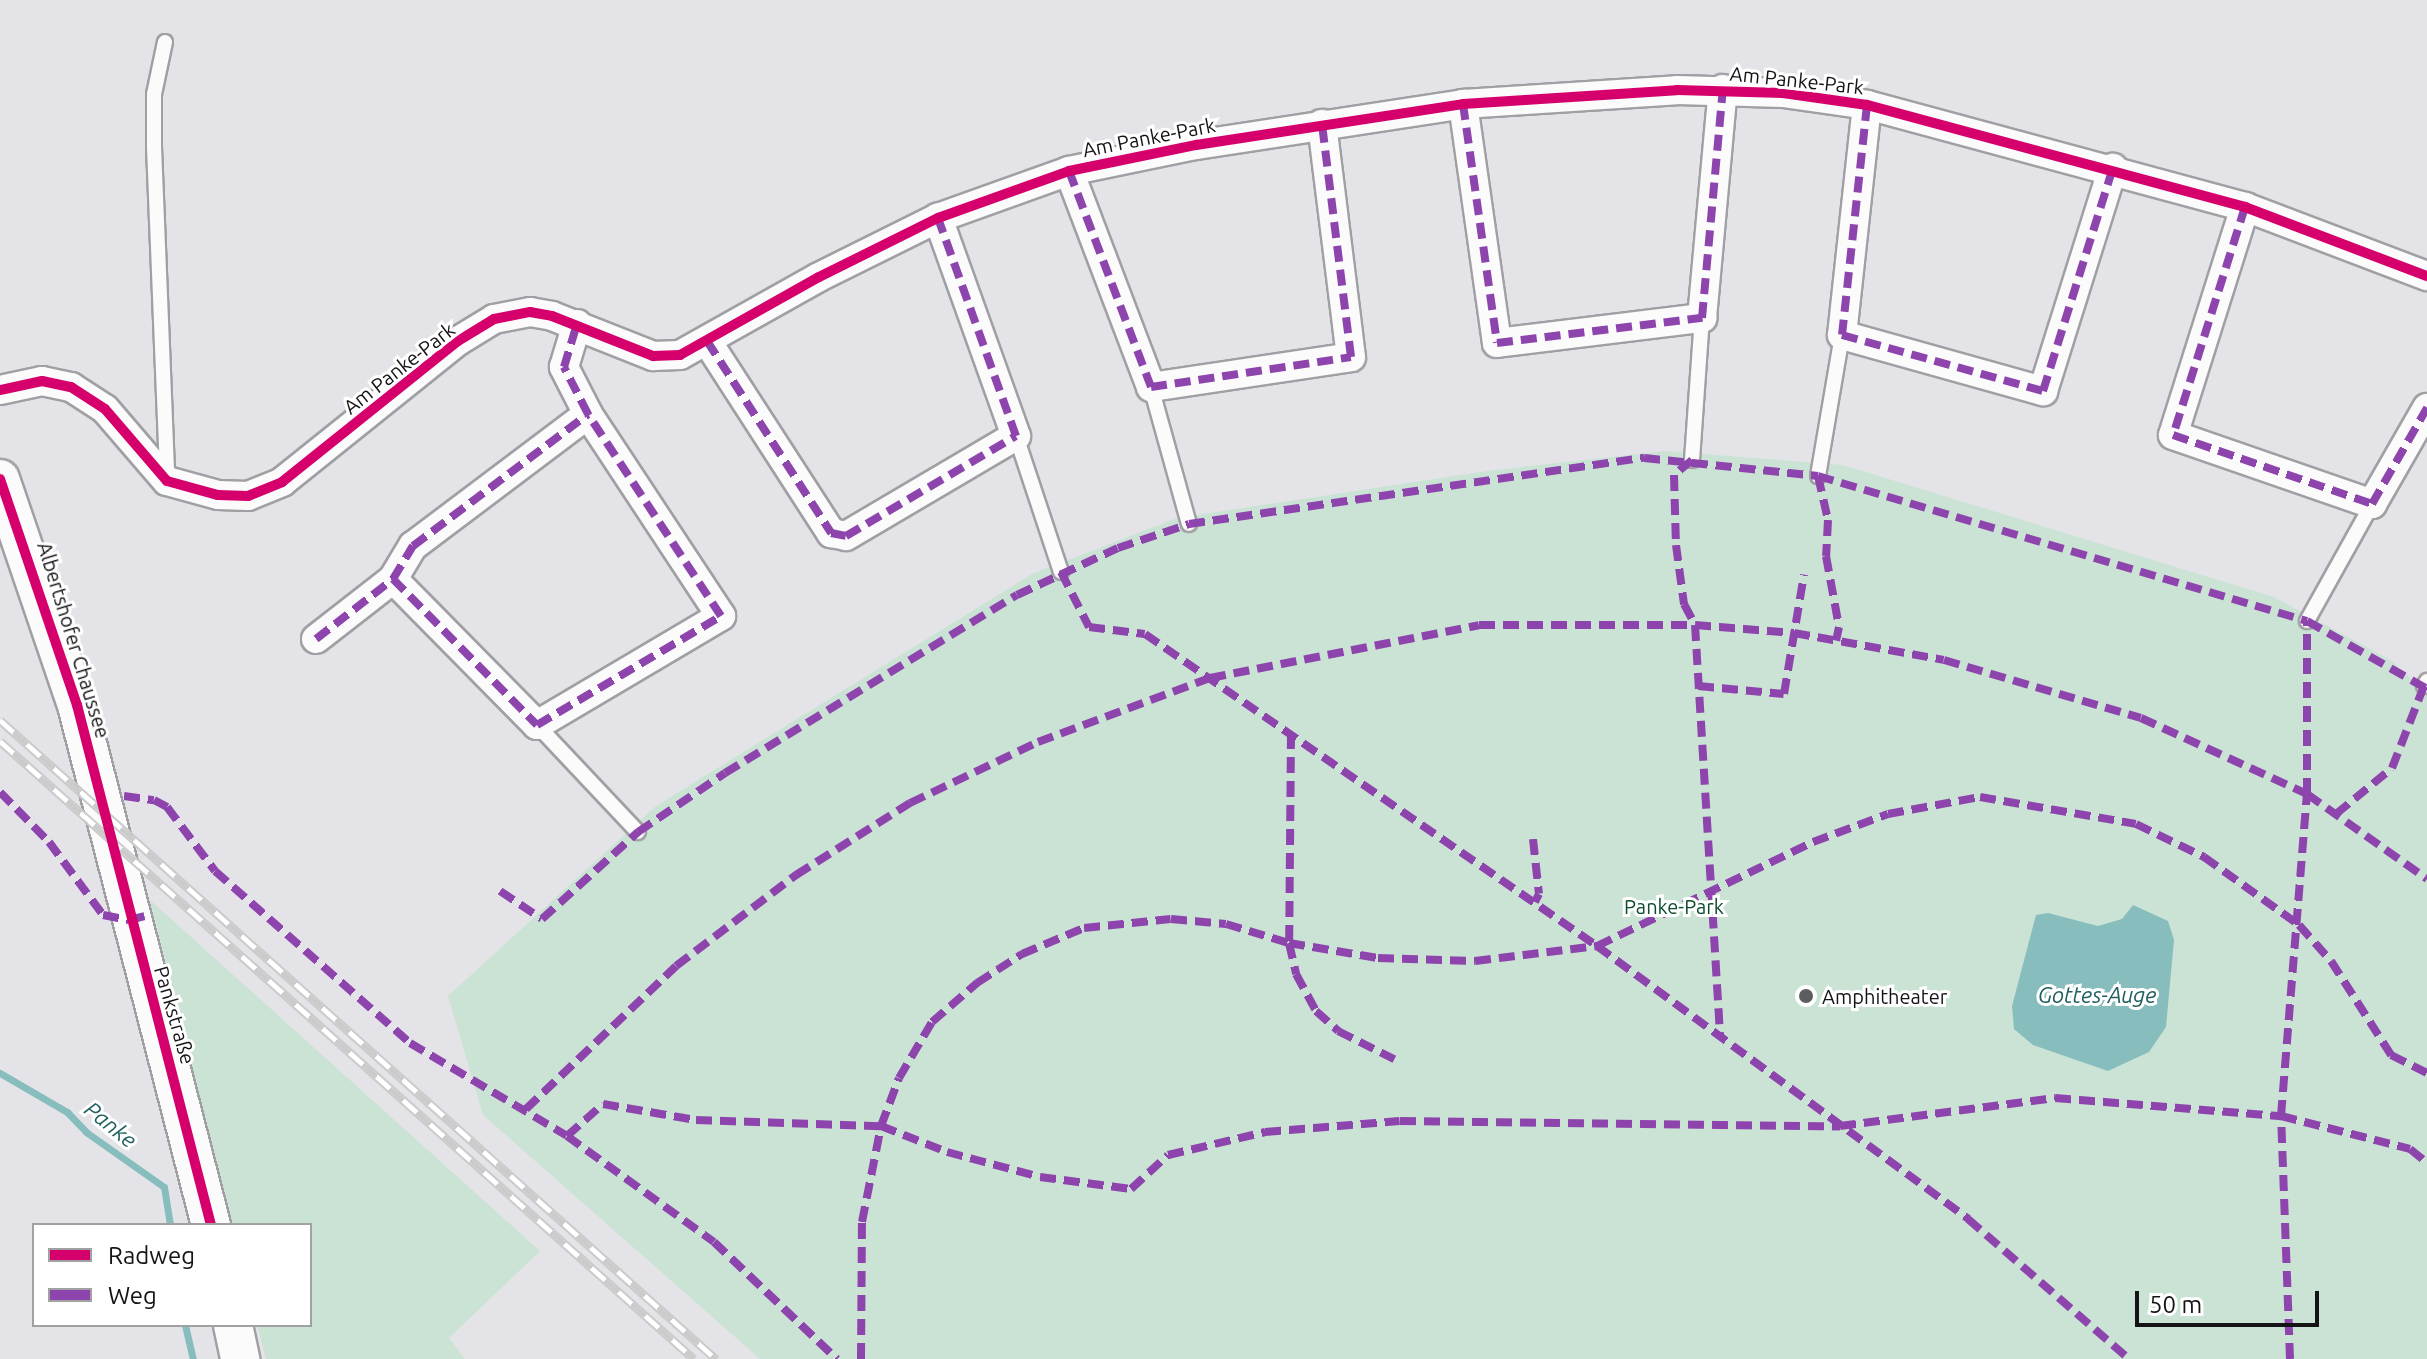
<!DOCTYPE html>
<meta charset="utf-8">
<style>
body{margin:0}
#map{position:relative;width:2427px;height:1359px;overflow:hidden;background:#e4e4e8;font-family:Ubuntu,sans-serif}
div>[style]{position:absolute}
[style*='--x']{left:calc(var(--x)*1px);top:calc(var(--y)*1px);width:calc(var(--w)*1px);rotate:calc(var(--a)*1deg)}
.green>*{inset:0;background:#cae3d4}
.water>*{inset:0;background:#88bdbe}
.stream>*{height:7px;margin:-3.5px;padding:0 3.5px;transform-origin:3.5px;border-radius:3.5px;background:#88bdbe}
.roads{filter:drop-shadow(2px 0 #a0a0a4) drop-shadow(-2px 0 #a0a0a4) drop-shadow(0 2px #a0a0a4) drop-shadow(0 -2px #a0a0a4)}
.lane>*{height:14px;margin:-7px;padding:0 7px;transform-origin:7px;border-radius:7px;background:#fbfbfc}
.street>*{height:28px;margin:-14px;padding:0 14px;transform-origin:14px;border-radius:14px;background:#fbfbfc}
.secondary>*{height:38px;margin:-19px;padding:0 19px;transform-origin:19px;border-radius:19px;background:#fbfbfc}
.rail>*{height:9px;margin-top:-4.5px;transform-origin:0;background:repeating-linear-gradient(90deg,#fff 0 18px,#cbcbcc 0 36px);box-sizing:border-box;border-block:2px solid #cbcbcc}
.quiet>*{height:8px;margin-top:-4px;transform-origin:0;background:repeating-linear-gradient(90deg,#8e44ad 0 16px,transparent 0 24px)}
.cycleway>*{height:10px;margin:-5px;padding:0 5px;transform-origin:5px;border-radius:5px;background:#d6006c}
.dots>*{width:22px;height:22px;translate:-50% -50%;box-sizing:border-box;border:4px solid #fff;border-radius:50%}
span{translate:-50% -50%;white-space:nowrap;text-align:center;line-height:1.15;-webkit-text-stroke:6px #fff;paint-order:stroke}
.street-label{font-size:20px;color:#141417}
.park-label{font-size:20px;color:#0c4d2d}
.poi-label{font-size:20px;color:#141417}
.left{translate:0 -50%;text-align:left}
.water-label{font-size:22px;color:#226060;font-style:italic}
.legend{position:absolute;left:32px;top:1223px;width:280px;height:104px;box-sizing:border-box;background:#fff;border:2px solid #a1a1a2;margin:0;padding:10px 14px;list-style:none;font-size:24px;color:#141417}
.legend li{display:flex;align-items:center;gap:16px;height:40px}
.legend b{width:40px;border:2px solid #a1a1a2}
.scale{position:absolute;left:2135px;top:1291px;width:184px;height:36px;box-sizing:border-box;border:4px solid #141417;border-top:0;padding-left:10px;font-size:24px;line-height:28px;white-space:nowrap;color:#141417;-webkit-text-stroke:6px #fff;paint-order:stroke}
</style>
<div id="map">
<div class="green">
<i style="clip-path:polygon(1665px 451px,1843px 465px,2274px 597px,2392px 661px,2427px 694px,2427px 1359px,760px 1359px,483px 1115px,448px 996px,656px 806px,1032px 574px,1177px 518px,1487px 471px)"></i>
<i style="clip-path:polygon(150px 900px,540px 1251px,449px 1338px,465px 1359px,266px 1359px,257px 1325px,310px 1325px,310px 1225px,232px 1225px)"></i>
</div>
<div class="water">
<i style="clip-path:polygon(2133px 905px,2168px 921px,2174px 940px,2166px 1027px,2149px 1052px,2108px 1071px,2033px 1045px,2014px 1029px,2012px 1006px,2036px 915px,2048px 913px,2098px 926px,2122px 919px)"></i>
</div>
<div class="stream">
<i style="--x:0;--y:1073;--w:78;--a:30.2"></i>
<i style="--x:67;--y:1112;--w:28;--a:46"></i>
<i style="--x:86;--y:1132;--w:95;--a:35.2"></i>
<i style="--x:164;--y:1187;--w:38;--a:81"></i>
<i style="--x:185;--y:1325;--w:35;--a:77"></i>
</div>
<div class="roads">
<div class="lane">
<i style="--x:165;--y:42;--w:53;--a:101.9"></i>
<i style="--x:154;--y:94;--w:53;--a:90"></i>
<i style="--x:154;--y:147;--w:329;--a:87.7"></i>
<i style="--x:1151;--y:387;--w:142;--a:74.5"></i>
<i style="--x:1016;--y:436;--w:143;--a:71.7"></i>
<i style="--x:1692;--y:460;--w:142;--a:-86"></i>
<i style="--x:1818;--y:476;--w:143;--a:-80.3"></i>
<i style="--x:2307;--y:621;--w:134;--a:-60.9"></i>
<i style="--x:2424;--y:686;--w:6;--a:-59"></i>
<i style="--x:537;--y:725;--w:147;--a:46.7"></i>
</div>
<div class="street">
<i style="--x:1463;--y:104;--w:241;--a:81.9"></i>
<i style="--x:1497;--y:343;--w:207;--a:-7"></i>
<i style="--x:1702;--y:318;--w:230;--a:-84.8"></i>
<i style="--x:1867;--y:105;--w:231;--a:96.2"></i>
<i style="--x:1842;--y:335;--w:209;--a:15.6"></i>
<i style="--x:2043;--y:391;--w:234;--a:-72.6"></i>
<i style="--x:1069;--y:171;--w:231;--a:69.2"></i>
<i style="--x:1151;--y:387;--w:202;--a:-8.5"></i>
<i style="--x:1351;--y:357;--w:235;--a:-97.1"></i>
<i style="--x:2245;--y:207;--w:239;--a:107.5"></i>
<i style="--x:2173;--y:435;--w:211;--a:19.1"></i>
<i style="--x:2372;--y:504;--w:111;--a:-60.2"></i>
<i style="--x:707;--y:341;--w:229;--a:57.1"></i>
<i style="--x:831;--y:533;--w:15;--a:11"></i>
<i style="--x:846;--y:536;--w:197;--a:-30.5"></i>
<i style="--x:1016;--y:436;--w:232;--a:-109.7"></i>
<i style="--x:0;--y:390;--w:43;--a:-12.1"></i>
<i style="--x:42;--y:381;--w:30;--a:12"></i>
<i style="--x:71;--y:387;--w:40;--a:32.9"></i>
<i style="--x:105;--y:409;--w:95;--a:49.3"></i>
<i style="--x:167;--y:481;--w:53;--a:15.4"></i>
<i style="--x:218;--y:495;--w:30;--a:2"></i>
<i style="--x:248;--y:496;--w:37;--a:-22"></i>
<i style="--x:282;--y:482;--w:226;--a:-38.7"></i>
<i style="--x:458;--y:341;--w:42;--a:-31.4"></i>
<i style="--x:494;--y:319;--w:37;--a:-11"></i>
<i style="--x:530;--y:312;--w:22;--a:10"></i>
<i style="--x:552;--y:316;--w:109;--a:21.6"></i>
<i style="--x:653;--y:356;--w:27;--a:-2"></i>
<i style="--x:680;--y:355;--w:159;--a:-29.3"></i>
<i style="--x:819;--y:277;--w:133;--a:-26.4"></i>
<i style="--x:938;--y:218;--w:139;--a:-19.7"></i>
<i style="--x:1069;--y:171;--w:130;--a:-11.6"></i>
<i style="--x:1196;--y:145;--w:270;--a:-8.7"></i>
<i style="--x:1463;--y:104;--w:214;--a:-3.7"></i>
<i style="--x:1677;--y:90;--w:106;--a:1.6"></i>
<i style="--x:1783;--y:93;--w:85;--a:8.1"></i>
<i style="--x:1867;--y:105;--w:392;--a:15.1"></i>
<i style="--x:2245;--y:207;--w:195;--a:20.8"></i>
<i style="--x:393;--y:579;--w:205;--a:45.4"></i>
<i style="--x:537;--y:725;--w:214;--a:-30.6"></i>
<i style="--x:721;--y:616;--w:242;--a:-123.4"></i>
<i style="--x:588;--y:414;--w:53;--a:-117.1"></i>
<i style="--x:564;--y:367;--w:45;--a:-73.2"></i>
<i style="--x:316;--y:639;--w:98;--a:-37.9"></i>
<i style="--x:393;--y:579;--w:39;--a:-59"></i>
<i style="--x:413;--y:546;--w:219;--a:-37"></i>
</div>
<div class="secondary">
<i style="--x:0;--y:479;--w:239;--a:71.2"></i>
<i style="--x:77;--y:705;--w:537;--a:75.55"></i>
<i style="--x:233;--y:1325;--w:35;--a:78"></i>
</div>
</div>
<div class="rail">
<i style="--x:0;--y:720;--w:960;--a:41.75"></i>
<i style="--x:0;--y:741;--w:929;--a:41.68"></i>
</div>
<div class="quiet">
<i style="--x:1463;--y:104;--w:241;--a:81.9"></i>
<i style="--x:1497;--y:343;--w:207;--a:-7"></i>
<i style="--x:1702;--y:318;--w:230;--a:-84.8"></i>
<i style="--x:1867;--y:105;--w:231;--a:96.2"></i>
<i style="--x:1842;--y:335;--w:209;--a:15.6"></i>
<i style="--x:2043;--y:391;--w:234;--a:-72.6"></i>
<i style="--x:1069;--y:171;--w:231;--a:69.2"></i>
<i style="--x:1151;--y:387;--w:202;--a:-8.5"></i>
<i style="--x:1351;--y:357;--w:235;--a:-97.1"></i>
<i style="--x:2245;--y:207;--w:239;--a:107.5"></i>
<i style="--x:2173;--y:435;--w:211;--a:19.1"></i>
<i style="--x:2372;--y:504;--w:111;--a:-60.2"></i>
<i style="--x:707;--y:341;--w:229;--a:57.1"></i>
<i style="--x:831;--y:533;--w:15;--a:11"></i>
<i style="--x:846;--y:536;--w:197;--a:-30.5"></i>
<i style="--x:1016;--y:436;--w:232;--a:-109.7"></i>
<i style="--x:1692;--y:460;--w:23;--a:140"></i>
<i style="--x:1674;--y:475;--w:70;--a:88.4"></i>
<i style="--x:1676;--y:545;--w:60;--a:82.3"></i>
<i style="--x:1684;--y:604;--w:24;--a:62"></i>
<i style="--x:1695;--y:625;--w:412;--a:86.5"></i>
<i style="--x:1818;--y:476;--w:45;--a:77.2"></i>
<i style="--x:1828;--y:520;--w:36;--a:93"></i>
<i style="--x:1826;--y:556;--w:72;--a:79.6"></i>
<i style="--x:1839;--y:627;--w:14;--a:102"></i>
<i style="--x:1061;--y:572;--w:62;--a:63"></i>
<i style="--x:1089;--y:627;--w:56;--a:7.1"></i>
<i style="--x:1145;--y:634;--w:549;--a:34.62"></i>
<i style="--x:1597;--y:946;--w:461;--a:36.3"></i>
<i style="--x:1968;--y:1219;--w:213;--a:41"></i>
<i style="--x:393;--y:579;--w:205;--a:45.4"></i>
<i style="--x:537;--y:725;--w:214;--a:-30.6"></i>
<i style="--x:721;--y:616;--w:242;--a:-123.4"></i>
<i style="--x:588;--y:414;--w:53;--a:-117.1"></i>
<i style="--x:564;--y:367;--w:45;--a:-73.2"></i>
<i style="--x:316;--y:639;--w:98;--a:-37.9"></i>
<i style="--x:393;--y:579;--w:39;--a:-59"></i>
<i style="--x:413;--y:546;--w:219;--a:-37"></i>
<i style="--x:1698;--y:686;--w:86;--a:5.3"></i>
<i style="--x:1784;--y:694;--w:121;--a:-80.5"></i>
<i style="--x:1291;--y:733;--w:210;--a:90.5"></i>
<i style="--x:1289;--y:943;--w:32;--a:77"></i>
<i style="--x:1296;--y:974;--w:42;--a:61.6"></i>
<i style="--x:1316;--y:1011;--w:30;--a:42"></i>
<i style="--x:1338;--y:1031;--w:63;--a:26.6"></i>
<i style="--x:0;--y:792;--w:70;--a:45.6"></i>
<i style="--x:49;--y:842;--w:91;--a:53.5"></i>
<i style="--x:103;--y:915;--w:26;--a:11"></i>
<i style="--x:129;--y:920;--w:16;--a:-14"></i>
<i style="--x:124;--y:796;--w:30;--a:8"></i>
<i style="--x:154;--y:800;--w:15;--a:28"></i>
<i style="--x:167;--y:807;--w:80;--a:53.1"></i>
<i style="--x:215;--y:871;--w:260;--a:41.4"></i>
<i style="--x:410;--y:1043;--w:182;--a:30.6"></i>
<i style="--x:567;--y:1136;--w:181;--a:35.8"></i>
<i style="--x:714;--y:1242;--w:170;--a:43.6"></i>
<i style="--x:2336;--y:814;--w:72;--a:-39.4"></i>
<i style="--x:2392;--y:768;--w:88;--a:-68.7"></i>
<i style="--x:1533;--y:839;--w:55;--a:83.8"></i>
<i style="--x:1539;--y:894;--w:9;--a:117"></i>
<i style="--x:500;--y:891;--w:50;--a:33.7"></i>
<i style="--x:542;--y:919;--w:130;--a:-42.2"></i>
<i style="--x:638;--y:832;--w:105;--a:-34.1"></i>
<i style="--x:725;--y:773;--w:342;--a:-31.4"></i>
<i style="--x:1017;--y:595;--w:111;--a:-25"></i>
<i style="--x:1118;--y:548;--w:75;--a:-18.7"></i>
<i style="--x:1189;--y:524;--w:460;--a:-8.3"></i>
<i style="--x:1644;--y:458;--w:175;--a:5.9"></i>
<i style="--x:1818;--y:476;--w:510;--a:16.52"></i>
<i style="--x:2307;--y:621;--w:138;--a:29.5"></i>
<i style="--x:526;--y:1109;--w:207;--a:-43.6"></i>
<i style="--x:676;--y:966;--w:151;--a:-37.2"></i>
<i style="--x:796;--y:875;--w:135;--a:-32.3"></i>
<i style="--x:910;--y:803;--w:142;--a:-25.5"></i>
<i style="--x:1038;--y:742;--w:184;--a:-20.4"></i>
<i style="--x:1210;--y:678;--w:274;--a:-11.1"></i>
<i style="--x:1479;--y:625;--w:216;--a:0"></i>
<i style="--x:1695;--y:625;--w:99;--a:4.6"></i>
<i style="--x:1794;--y:633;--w:152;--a:10.2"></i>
<i style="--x:1944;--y:660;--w:205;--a:16.4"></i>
<i style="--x:2141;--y:718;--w:183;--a:24.6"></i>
<i style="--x:2307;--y:794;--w:147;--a:35.3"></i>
<i style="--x:567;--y:1136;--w:48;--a:-41.6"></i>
<i style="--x:603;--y:1104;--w:94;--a:9.8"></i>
<i style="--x:696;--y:1120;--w:185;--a:1.9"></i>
<i style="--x:881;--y:1126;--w:71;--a:21.5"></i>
<i style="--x:947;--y:1152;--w:96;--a:15"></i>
<i style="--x:1040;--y:1177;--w:92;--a:7.5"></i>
<i style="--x:1131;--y:1189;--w:50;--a:-42.6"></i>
<i style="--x:1168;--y:1155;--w:100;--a:-13.3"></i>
<i style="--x:1265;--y:1132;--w:135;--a:-4.7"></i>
<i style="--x:1400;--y:1121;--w:440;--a:0.7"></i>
<i style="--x:1840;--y:1126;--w:217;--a:-7.4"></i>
<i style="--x:2055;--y:1098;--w:227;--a:4.6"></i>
<i style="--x:2281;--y:1116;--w:133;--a:14.3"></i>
<i style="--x:2410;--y:1149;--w:22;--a:39"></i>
<i style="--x:861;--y:1359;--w:137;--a:-89.6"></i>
<i style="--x:862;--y:1222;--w:98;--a:-78.8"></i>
<i style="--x:881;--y:1126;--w:51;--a:-69.4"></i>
<i style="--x:899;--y:1078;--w:65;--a:-59.5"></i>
<i style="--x:932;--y:1022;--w:60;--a:-40.9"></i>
<i style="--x:977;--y:983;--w:54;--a:-32.8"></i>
<i style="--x:1022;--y:954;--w:67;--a:-22.8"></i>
<i style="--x:1084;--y:928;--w:87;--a:-5.9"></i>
<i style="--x:1171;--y:919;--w:55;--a:5.2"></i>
<i style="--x:1226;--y:924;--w:66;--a:16.8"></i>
<i style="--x:1289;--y:943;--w:90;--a:9.6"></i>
<i style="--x:1378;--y:958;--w:97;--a:1.8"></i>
<i style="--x:1475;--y:961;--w:123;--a:-7"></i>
<i style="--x:1597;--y:946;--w:240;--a:-25.7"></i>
<i style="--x:1813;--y:842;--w:80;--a:-20.5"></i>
<i style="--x:1888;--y:814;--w:94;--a:-10.5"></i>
<i style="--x:1980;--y:797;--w:158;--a:9.8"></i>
<i style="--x:2136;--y:824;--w:76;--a:25.9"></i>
<i style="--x:2204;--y:857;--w:117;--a:35.6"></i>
<i style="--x:2299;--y:925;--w:48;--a:48.4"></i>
<i style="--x:2331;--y:961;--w:112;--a:57.4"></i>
<i style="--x:2391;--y:1055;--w:40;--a:26.6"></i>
<i style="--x:2290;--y:1359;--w:243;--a:-92.1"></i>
<i style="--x:2281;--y:1116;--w:323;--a:-85.4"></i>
<i style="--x:2307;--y:794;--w:173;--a:-90"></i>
</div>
<div class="cycleway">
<i style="--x:0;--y:390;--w:43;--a:-12.1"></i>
<i style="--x:42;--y:381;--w:30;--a:12"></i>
<i style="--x:71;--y:387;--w:40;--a:32.9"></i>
<i style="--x:105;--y:409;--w:95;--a:49.3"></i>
<i style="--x:167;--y:481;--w:53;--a:15.4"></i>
<i style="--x:218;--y:495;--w:30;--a:2"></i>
<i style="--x:248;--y:496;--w:37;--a:-22"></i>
<i style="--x:282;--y:482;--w:226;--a:-38.7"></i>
<i style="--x:458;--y:341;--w:42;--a:-31.4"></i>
<i style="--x:494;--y:319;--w:37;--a:-11"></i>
<i style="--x:530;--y:312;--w:22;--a:10"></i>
<i style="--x:552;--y:316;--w:109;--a:21.6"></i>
<i style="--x:653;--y:356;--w:27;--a:-2"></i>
<i style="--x:680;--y:355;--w:159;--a:-29.3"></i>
<i style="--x:819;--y:277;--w:133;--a:-26.4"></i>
<i style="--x:938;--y:218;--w:139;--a:-19.7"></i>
<i style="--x:1069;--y:171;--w:130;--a:-11.6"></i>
<i style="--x:1196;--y:145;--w:270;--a:-8.7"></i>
<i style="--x:1463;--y:104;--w:214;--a:-3.7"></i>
<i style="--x:1677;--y:90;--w:106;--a:1.6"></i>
<i style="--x:1783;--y:93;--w:85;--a:8.1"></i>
<i style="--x:1867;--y:105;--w:392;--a:15.1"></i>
<i style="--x:2245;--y:207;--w:195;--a:20.8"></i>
<i style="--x:0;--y:479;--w:239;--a:71.2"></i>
<i style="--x:77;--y:705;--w:537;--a:75.55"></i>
</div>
<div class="dots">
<i style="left:1806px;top:996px;background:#5d5d60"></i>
</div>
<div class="street-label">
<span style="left:1797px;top:80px;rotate:6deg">Am Panke-Park</span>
<span style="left:1149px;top:137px;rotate:-11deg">Am Panke-Park</span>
<span style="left:399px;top:368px;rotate:-38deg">Am Panke-Park</span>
<span style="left:74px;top:640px;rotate:73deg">Albertshofer Chaussee</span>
<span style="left:175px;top:1015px;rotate:74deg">Pankstraße</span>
</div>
<div class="park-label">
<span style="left:1674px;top:906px">Panke-Park</span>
</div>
<div class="poi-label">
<span class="left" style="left:1822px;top:996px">Amphitheater</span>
</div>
<div class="water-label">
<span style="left:2097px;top:995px">Gottes-Auge</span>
<span style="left:111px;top:1124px;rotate:39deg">Panke</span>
</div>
<ul class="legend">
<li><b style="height:10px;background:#d6006c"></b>Radweg</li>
<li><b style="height:10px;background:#8e44ad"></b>Weg</li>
</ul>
<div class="scale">50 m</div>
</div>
